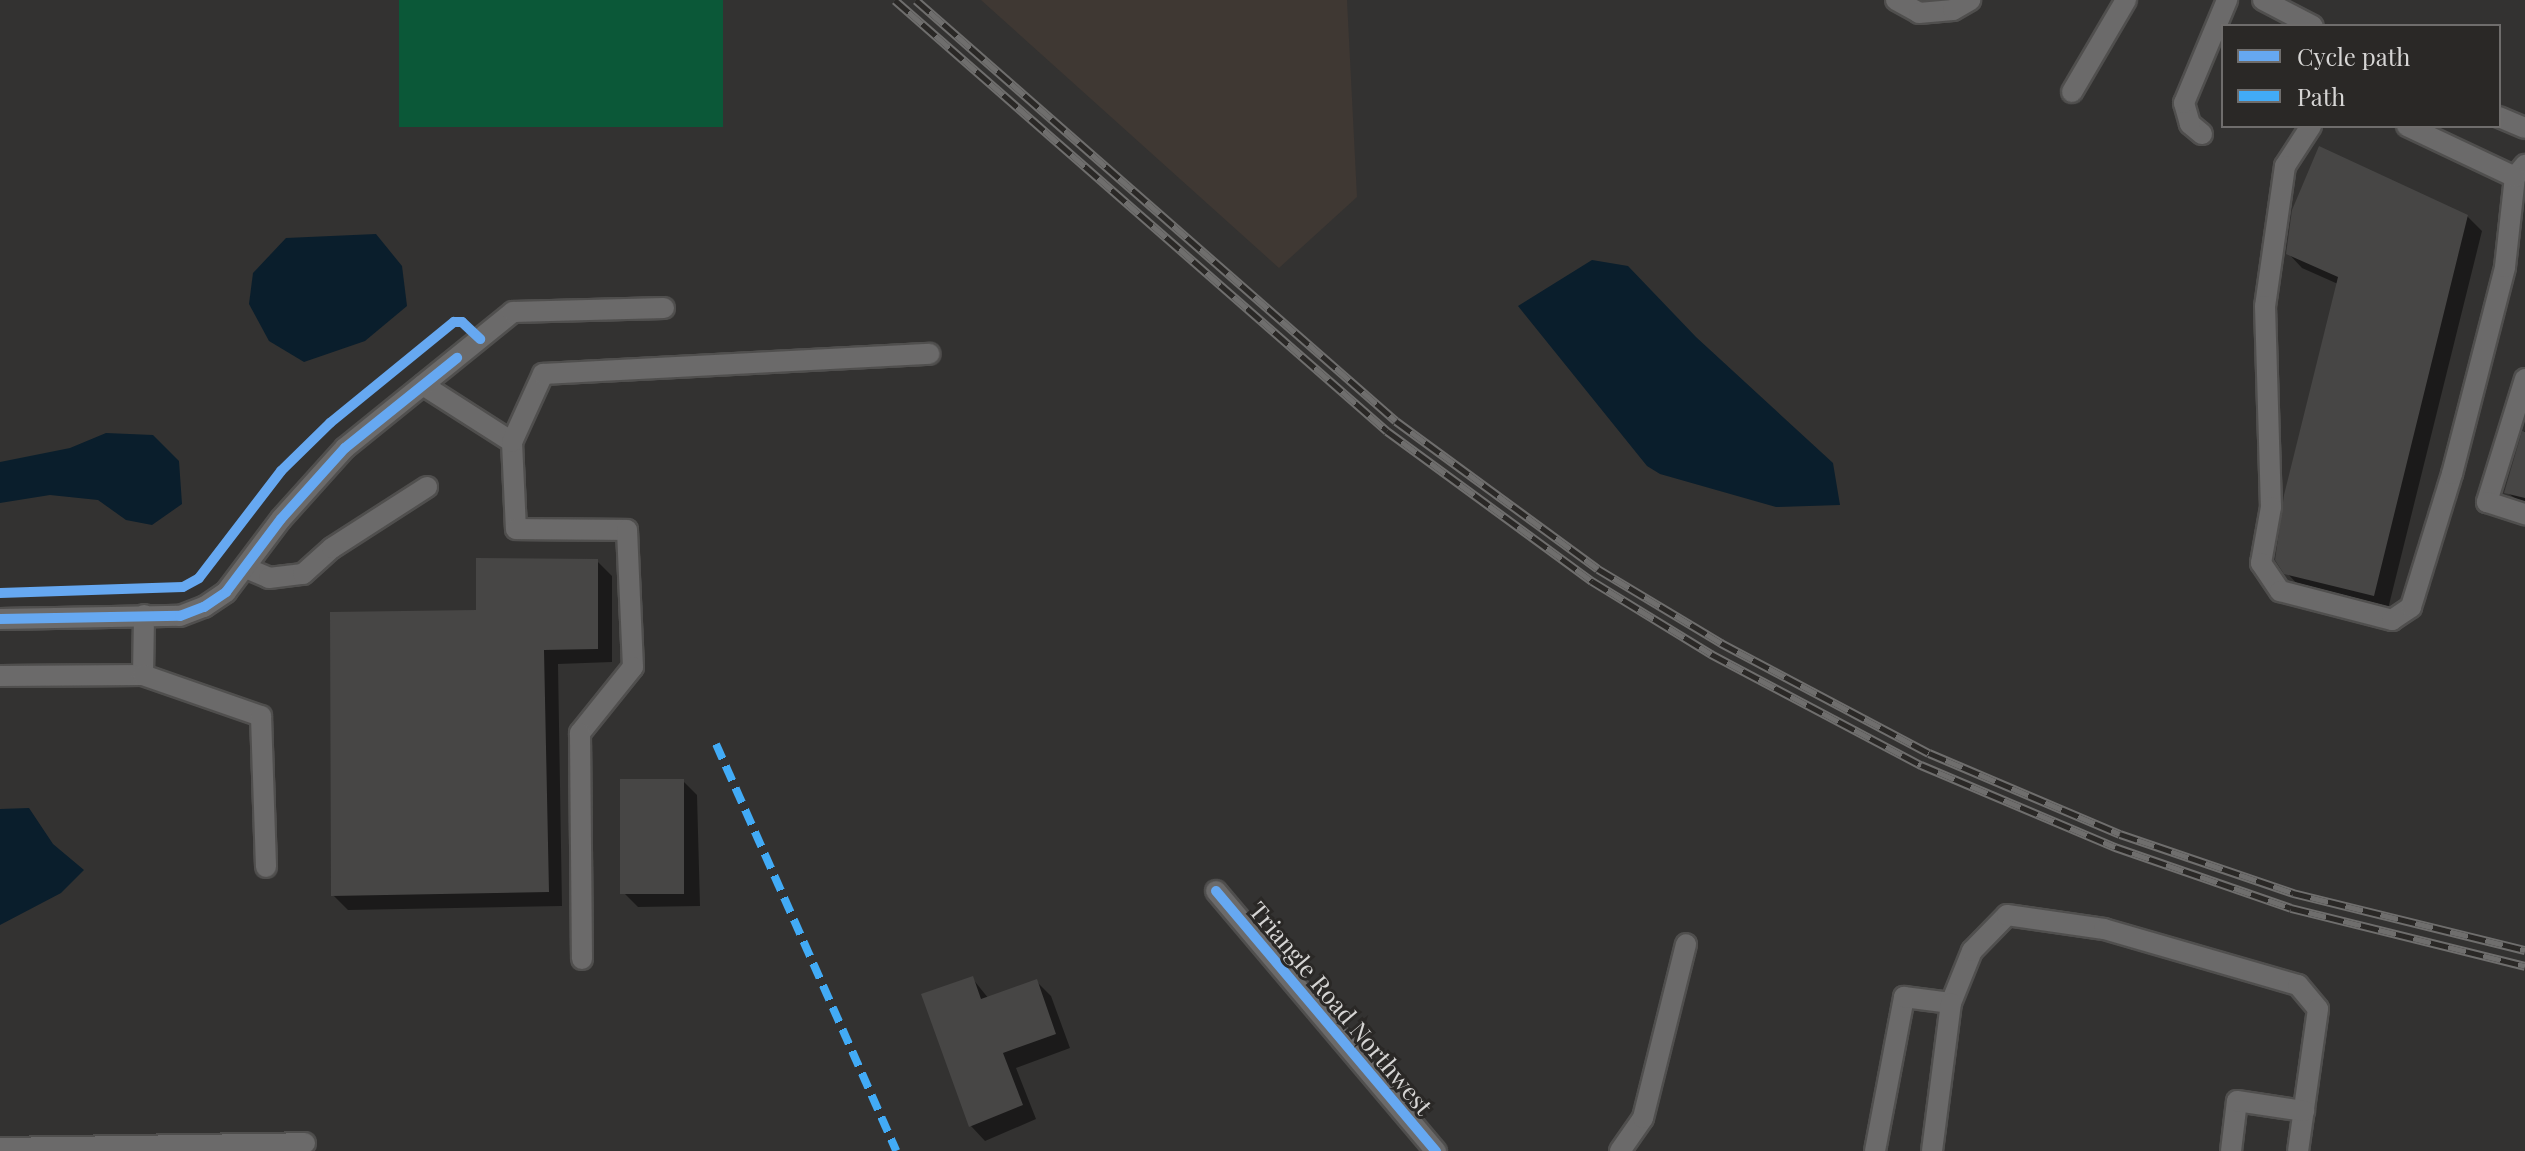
<!DOCTYPE html>
<style>
body{margin:0}
#map{position:relative;width:2525px;height:1151px;overflow:hidden;background:#333231;font-family:"Playfair Display",serif}
div>[style]{position:absolute}
[style*='--x']{left:calc(var(--x)*1px);top:calc(var(--y)*1px);width:calc(var(--w)*1px);rotate:calc(var(--a)*1deg)}
.built>*{inset:0;background:#3f3833}
.green>*{inset:0;background:#0b5838;transform-origin:0 0}
.water>*{inset:0;background:#0a1e2c}
.shadow>*{inset:0;background:#0007}
.building>*{inset:0;background:#474645;transform-origin:0 0}
.roads{filter:drop-shadow(2px 0 #504f4e) drop-shadow(-2px 0 #504f4e) drop-shadow(0 2px #504f4e) drop-shadow(0 -2px #504f4e)}
.minor>*{height:20px;margin:-10px;padding:0 10px;transform-origin:10px;border-radius:10px;background:#6b6a6a}
.rail>*{height:9px;margin-top:-4.5px;transform-origin:0;background:repeating-linear-gradient(90deg,#2a2826 0 18px,#6f6e6d 0 36px);box-sizing:border-box;border-block:2px solid #6f6e6d}
.quiet>*{height:8px;margin-top:-4px;transform-origin:0;background:repeating-linear-gradient(90deg,#42abf6 0 16px,transparent 0 24px)}
.cycleway>*{height:10px;margin:-5px;padding:0 5px;transform-origin:5px;border-radius:5px;background:#66a8f1}
span{translate:-50% -50%;white-space:nowrap;text-align:center;line-height:1.15;-webkit-text-stroke:6px #2a2826;paint-order:stroke}
.street-label{font-size:24px;color:#d6d5d4}
.legend{position:absolute;left:2221px;top:24px;width:280px;height:104px;box-sizing:border-box;background:#2a2826;border:2px solid #6f6d6c;margin:0;padding:10px 14px;list-style:none;font-size:24px;color:#d6d5d4}
.legend li{display:flex;align-items:center;gap:16px;height:40px}
.legend b{width:40px;border:2px solid #6f6d6c}
</style>
<div id="map">
<div class="built">
<i style="clip-path:polygon(981px 0,1347px 0,1357px 197px,1279px 268px)"></i>
</div>
<div class="green">
<i style="left:399px;top:0;width:324px;height:127px"></i>
</div>
<div class="water">
<i style="clip-path:polygon(376px 234px,402px 266px,407px 306px,365px 341px,304px 362px,269px 341px,249px 304px,253px 273px,286px 238px)"></i>
<i style="clip-path:polygon(1592px 260px,1628px 266px,1696px 337px,1833px 463px,1840px 505px,1776px 507px,1660px 474px,1647px 466px,1518px 306px)"></i>
<i style="clip-path:polygon(106px 433px,153px 435px,179px 461px,182px 504px,152px 525px,126px 520px,98px 500px,50px 495px,0 503px,0 462px,70px 448px)"></i>
<i style="clip-path:polygon(29px 808px,53px 844px,84px 870px,61px 893px,0 925px,0 809px)"></i>
</div>
<div class="shadow">
<i style="clip-path:polygon(2467px 216px,2482px 231px,2388px 609px,2301px 588px,2286px 572px,2338px 284px,2302px 268px,2288px 253px)"></i>
<i style="clip-path:polygon(2525px 430px,2525px 505px,2506px 492px)"></i>
<i style="clip-path:polygon(597px 561px,612px 576px,612px 662px,558px 664px,562px 906px,348px 910px,333px 895px,478px 612px)"></i>
<i style="clip-path:polygon(683px 781px,697px 795px,700px 906px,638px 907px,624px 893px)"></i>
<i style="clip-path:polygon(972px 978px,989px 999px,1036px 981px,1051px 996px,1070px 1048px,1016px 1068px,1036px 1119px,985px 1141px,971px 1126px)"></i>
</div>
<div class="building">
<i style="clip-path:polygon(2319px 146px,2468px 215px,2374px 596px,2284px 574px,2275px 560px,2284px 495px,2338px 277px,2286px 254px,2292px 210px)"></i>
<i style="clip-path:polygon(2522px 431px,2525px 432px,2525px 498px,2504px 493px)"></i>
<i style="clip-path:polygon(476px 558px,598px 559px,598px 649px,544px 650px,549px 892px,331px 896px,330px 612px,476px 610px)"></i>
<i style="left:620px;top:779px;width:64px;height:115px"></i>
<i style="clip-path:polygon(973px 976px,981px 999px,1037px 979px,1056px 1034px,1003px 1053px,1023px 1105px,969px 1127px,921px 994px)"></i>
</div>
<div class="roads">
<div class="minor">
<i style="--x:1896;--y:0;--w:26;--a:29"></i>
<i style="--x:1919;--y:13;--w:34;--a:-5"></i>
<i style="--x:1953;--y:10;--w:20;--a:-30"></i>
<i style="--x:2263;--y:0;--w:56;--a:27.5"></i>
<i style="--x:2072;--y:92;--w:107;--a:-59.6"></i>
<i style="--x:2499;--y:117;--w:28;--a:23"></i>
<i style="--x:2311;--y:126;--w:48;--a:123"></i>
<i style="--x:2285;--y:166;--w:141;--a:98.1"></i>
<i style="--x:2265;--y:306;--w:201;--a:88.3"></i>
<i style="--x:2271;--y:507;--w:57;--a:100.1"></i>
<i style="--x:2261;--y:563;--w:34;--a:56"></i>
<i style="--x:2280;--y:591;--w:116;--a:14.5"></i>
<i style="--x:2392;--y:620;--w:23;--a:-34"></i>
<i style="--x:2411;--y:607;--w:139;--a:-72.9"></i>
<i style="--x:2452;--y:474;--w:214;--a:-75.6"></i>
<i style="--x:2505;--y:267;--w:91;--a:-83.7"></i>
<i style="--x:2515;--y:177;--w:16;--a:-50"></i>
<i style="--x:2407;--y:126;--w:119;--a:25.3"></i>
<i style="--x:2202;--y:134;--w:16;--a:-140"></i>
<i style="--x:2190;--y:124;--w:22;--a:-106"></i>
<i style="--x:2184;--y:103;--w:112;--a:-67.3"></i>
<i style="--x:2525;--y:379;--w:129;--a:107.2"></i>
<i style="--x:2487;--y:502;--w:40;--a:18"></i>
<i style="--x:423;--y:385;--w:106;--a:32.6"></i>
<i style="--x:512;--y:442;--w:87;--a:87.4"></i>
<i style="--x:516;--y:529;--w:111;--a:0.5"></i>
<i style="--x:627;--y:530;--w:137;--a:87.5"></i>
<i style="--x:633;--y:667;--w:85;--a:128.8"></i>
<i style="--x:580;--y:733;--w:226;--a:89.5"></i>
<i style="--x:512;--y:442;--w:75;--a:-65.5"></i>
<i style="--x:543;--y:374;--w:387;--a:-3"></i>
<i style="--x:246;--y:568;--w:25;--a:23"></i>
<i style="--x:269;--y:578;--w:34;--a:-7"></i>
<i style="--x:303;--y:574;--w:39;--a:-42"></i>
<i style="--x:332;--y:548;--w:113;--a:-32.7"></i>
<i style="--x:0;--y:619;--w:180;--a:-1"></i>
<i style="--x:180;--y:616;--w:26;--a:-21"></i>
<i style="--x:204;--y:607;--w:27;--a:-34"></i>
<i style="--x:226;--y:592;--w:91;--a:-53"></i>
<i style="--x:281;--y:519;--w:96;--a:-48"></i>
<i style="--x:345;--y:448;--w:216;--a:-39"></i>
<i style="--x:513;--y:312;--w:151;--a:-1.5"></i>
<i style="--x:143;--y:675;--w:60;--a:-89"></i>
<i style="--x:0;--y:676;--w:143;--a:-0.4"></i>
<i style="--x:143;--y:675;--w:125;--a:19.2"></i>
<i style="--x:261;--y:716;--w:151;--a:88.1"></i>
<i style="--x:1216;--y:891;--w:341;--a:49.8"></i>
<i style="--x:0;--y:1148;--w:305;--a:-0.9"></i>
<i style="--x:1620;--y:1151;--w:40;--a:-55.1"></i>
<i style="--x:1643;--y:1118;--w:179;--a:-76.1"></i>
<i style="--x:1875;--y:1151;--w:157;--a:-79.3"></i>
<i style="--x:1904;--y:997;--w:47;--a:7.3"></i>
<i style="--x:1951;--y:1003;--w:56;--a:-68"></i>
<i style="--x:1972;--y:951;--w:50;--a:-45.8"></i>
<i style="--x:2007;--y:915;--w:98;--a:8.2"></i>
<i style="--x:2104;--y:929;--w:202;--a:16.1"></i>
<i style="--x:2298;--y:985;--w:31;--a:50"></i>
<i style="--x:2318;--y:1009;--w:143;--a:98"></i>
<i style="--x:1932;--y:1151;--w:149;--a:-82.7"></i>
<i style="--x:2231;--y:1151;--w:50;--a:-83.2"></i>
<i style="--x:2237;--y:1101;--w:68;--a:8.5"></i>
</div>
</div>
<div class="rail">
<i style="--x:895;--y:0;--w:654;--a:41.22"></i>
<i style="--x:1387;--y:431;--w:254;--a:36.2"></i>
<i style="--x:1592;--y:581;--w:140;--a:31.5"></i>
<i style="--x:1711;--y:654;--w:238;--a:27.9"></i>
<i style="--x:1921;--y:765;--w:211;--a:22.9"></i>
<i style="--x:2115;--y:847;--w:186;--a:19.1"></i>
<i style="--x:2291;--y:908;--w:241;--a:13.9"></i>
<i style="--x:916;--y:0;--w:638;--a:41.25"></i>
<i style="--x:1396;--y:421;--w:250;--a:36.2"></i>
<i style="--x:1598;--y:569;--w:144;--a:31"></i>
<i style="--x:1721;--y:643;--w:235;--a:27.9"></i>
<i style="--x:1929;--y:753;--w:207;--a:23"></i>
<i style="--x:2120;--y:834;--w:183;--a:18.8"></i>
<i style="--x:2293;--y:893;--w:239;--a:13.8"></i>
</div>
<div class="quiet">
<i style="--x:716;--y:744;--w:445;--a:66.1"></i>
</div>
<div class="cycleway">
<i style="--x:0;--y:593;--w:183;--a:-1.9"></i>
<i style="--x:183;--y:587;--w:18;--a:-29"></i>
<i style="--x:199;--y:578;--w:135;--a:-52.5"></i>
<i style="--x:281;--y:471;--w:69;--a:-44.4"></i>
<i style="--x:330;--y:423;--w:160;--a:-39.2"></i>
<i style="--x:454;--y:322;--w:8;--a:0"></i>
<i style="--x:462;--y:322;--w:25;--a:43"></i>
<i style="--x:0;--y:619;--w:180;--a:-1"></i>
<i style="--x:180;--y:616;--w:26;--a:-21"></i>
<i style="--x:204;--y:607;--w:27;--a:-34"></i>
<i style="--x:226;--y:592;--w:91;--a:-53"></i>
<i style="--x:281;--y:519;--w:96;--a:-48"></i>
<i style="--x:345;--y:448;--w:144;--a:-38.8"></i>
<i style="--x:1216;--y:891;--w:341;--a:49.8"></i>
</div>
<div class="street-label">
<span style="left:1341px;top:1008px;rotate:50deg">Triangle Road Northwest</span>
</div>
<ul class="legend">
<li><b style="height:10px;background:#66a8f1"></b>Cycle path</li>
<li><b style="height:10px;background:#42abf6"></b>Path</li>
</ul>
</div>
